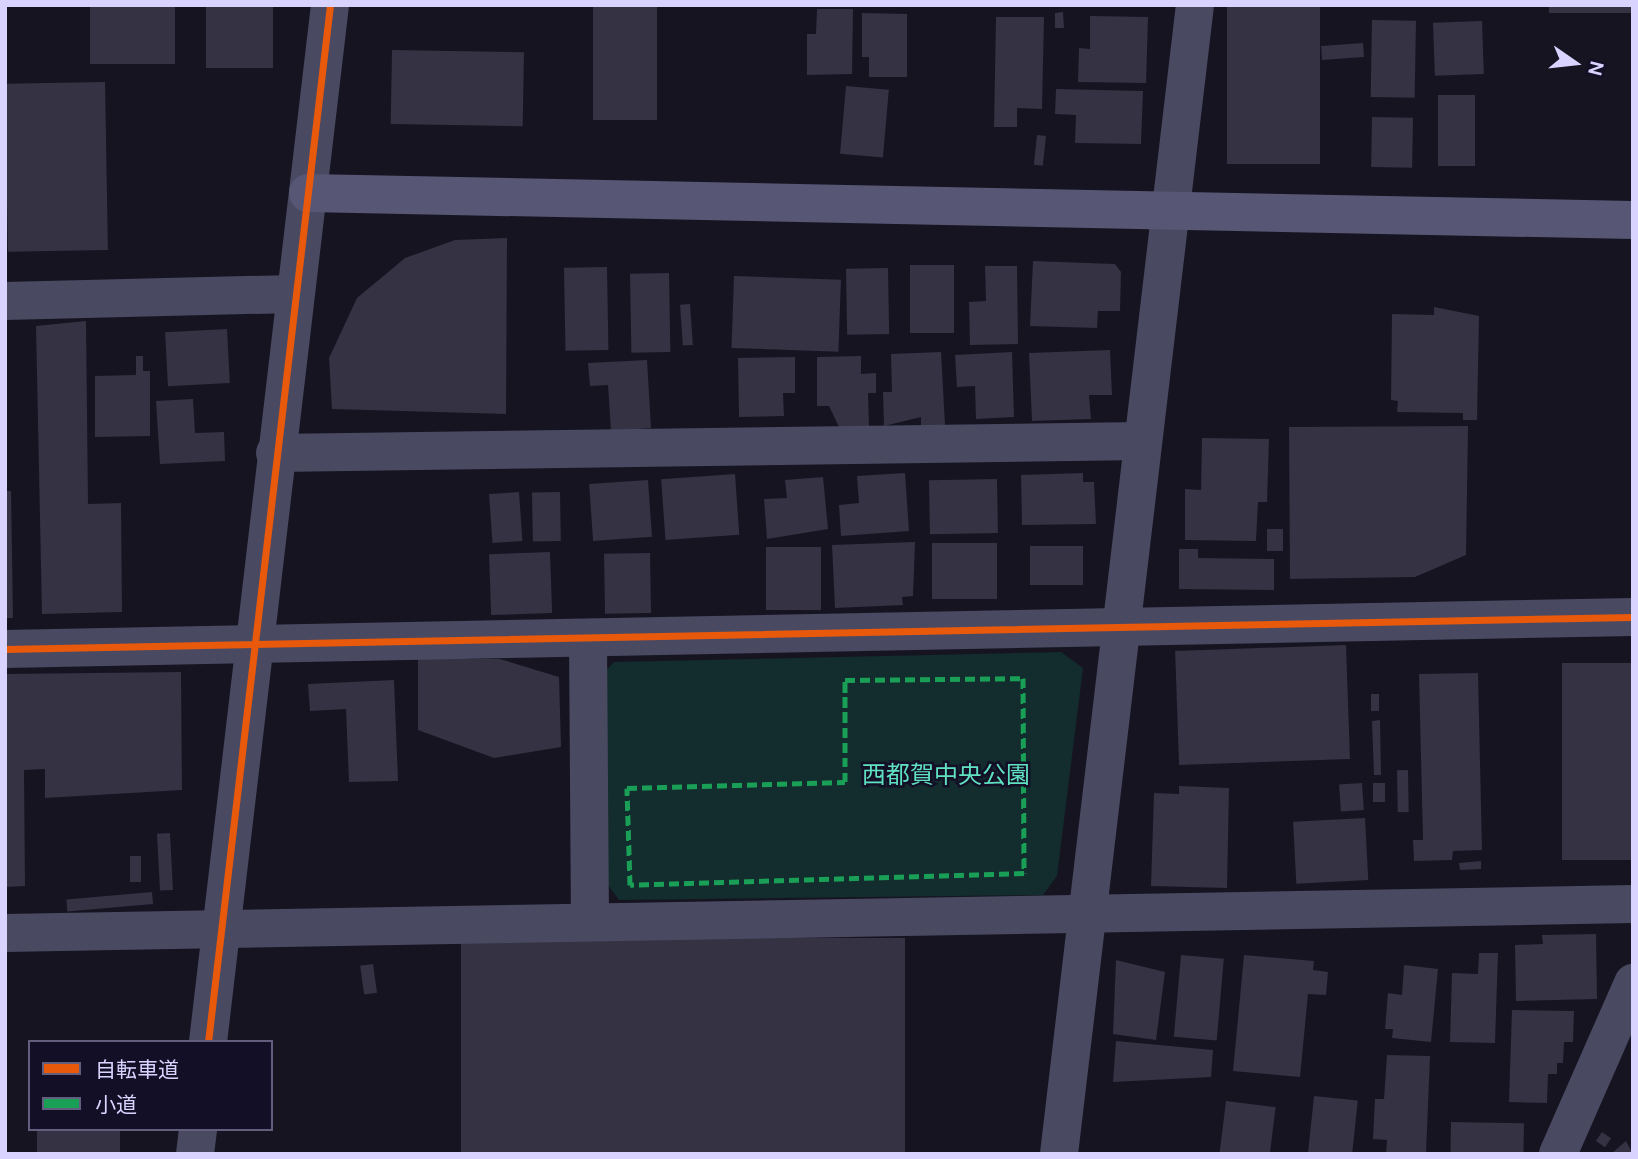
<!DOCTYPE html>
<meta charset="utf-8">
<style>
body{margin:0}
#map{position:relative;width:1638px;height:1159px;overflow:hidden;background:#161421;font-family:"DM Sans","Noto Sans JP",sans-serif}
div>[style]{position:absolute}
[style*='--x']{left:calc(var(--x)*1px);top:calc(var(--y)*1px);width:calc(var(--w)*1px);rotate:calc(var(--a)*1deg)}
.green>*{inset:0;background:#132c2d}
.building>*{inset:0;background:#343243;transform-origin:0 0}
.street>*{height:38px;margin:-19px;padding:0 19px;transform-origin:19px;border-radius:19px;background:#4a4962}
.secondary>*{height:38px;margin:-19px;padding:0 19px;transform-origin:19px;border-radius:19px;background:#575674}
.quiet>*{height:5px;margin-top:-2.5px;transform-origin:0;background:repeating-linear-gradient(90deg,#1a9f57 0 10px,transparent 0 15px)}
.cycleway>*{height:7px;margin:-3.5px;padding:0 3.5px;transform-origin:3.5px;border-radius:3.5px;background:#e8590c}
span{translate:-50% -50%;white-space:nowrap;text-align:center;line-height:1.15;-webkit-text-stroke:5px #130f26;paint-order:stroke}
.park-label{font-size:24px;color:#5fe0c0}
.frame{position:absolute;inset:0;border:7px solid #d9d4ff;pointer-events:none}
.legend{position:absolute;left:28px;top:1040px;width:245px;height:91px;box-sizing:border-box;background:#130f26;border:2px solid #625e7d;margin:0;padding:9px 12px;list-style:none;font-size:21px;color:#d9d4ff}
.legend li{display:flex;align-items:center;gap:14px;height:35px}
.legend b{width:35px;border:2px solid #625e7d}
.north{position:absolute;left:1540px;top:28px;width:70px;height:70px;-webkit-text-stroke:5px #130f26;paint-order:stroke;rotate:104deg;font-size:19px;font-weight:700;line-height:28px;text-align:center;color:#d9d4ff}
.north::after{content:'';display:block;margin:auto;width:24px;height:32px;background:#d9d4ff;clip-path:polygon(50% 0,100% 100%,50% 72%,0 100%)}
</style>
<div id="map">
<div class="green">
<i style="clip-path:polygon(1061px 652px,1083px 668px,1057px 876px,1043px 895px,619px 900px,602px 877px,600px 677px,614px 662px)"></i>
</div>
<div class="building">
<i style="left:90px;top:5px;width:85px;height:59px"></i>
<i style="left:206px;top:5px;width:67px;height:63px"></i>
<i style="left:1227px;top:5px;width:93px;height:159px"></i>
<i style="left:1549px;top:5px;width:84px;height:8px"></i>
<i style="left:657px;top:7px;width:113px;height:64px;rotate:90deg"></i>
<i style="clip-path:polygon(817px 9px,853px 9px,852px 74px,807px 75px,807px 34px,816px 34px)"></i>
<i style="clip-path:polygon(1063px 12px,1064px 28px,1055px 28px,1055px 13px)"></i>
<i style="clip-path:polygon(862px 13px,907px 14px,907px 77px,869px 77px,869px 57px,862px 57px)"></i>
<i style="clip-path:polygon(1090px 16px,1148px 17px,1146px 83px,1078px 82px,1079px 48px,1090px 49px)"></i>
<i style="clip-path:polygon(996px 17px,1044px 17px,1042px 109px,1017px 108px,1017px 127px,994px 127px)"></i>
<i style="left:1372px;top:20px;width:44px;height:77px;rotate:1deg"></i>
<i style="left:1482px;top:21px;width:53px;height:49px;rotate:88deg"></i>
<i style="left:1363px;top:43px;width:14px;height:42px;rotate:86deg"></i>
<i style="left:392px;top:50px;width:132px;height:74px;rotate:1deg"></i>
<i style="left:105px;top:82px;width:168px;height:100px;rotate:89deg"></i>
<i style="left:846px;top:86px;width:43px;height:68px;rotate:5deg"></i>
<i style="clip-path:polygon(1056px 89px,1143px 91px,1141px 144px,1075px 143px,1076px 115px,1055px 114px)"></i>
<i style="left:1438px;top:95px;width:37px;height:71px"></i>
<i style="left:1372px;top:117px;width:41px;height:50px;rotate:1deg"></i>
<i style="left:1037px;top:135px;width:9px;height:30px;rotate:6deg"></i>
<i style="clip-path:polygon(507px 238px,506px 414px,332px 409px,329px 358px,357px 298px,405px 258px,455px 240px)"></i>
<i style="clip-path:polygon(1033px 261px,1115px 264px,1121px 272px,1120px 311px,1098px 311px,1097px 328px,1030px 326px)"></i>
<i style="left:910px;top:265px;width:44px;height:68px"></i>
<i style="clip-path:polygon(985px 266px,1017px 266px,1018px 344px,970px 345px,969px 302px,986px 301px)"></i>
<i style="left:607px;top:267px;width:83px;height:43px;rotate:89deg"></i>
<i style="left:888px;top:268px;width:66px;height:42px;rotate:89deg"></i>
<i style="left:669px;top:273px;width:79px;height:39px;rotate:89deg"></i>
<i style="left:734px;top:276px;width:107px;height:72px;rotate:2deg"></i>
<i style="left:690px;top:304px;width:41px;height:10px;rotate:86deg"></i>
<i style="clip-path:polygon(1434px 307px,1479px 316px,1477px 420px,1463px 420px,1463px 413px,1397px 412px,1398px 401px,1391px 400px,1392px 314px,1434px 315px)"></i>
<i style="clip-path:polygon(86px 321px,88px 504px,121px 503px,122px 612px,42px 614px,36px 326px)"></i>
<i style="left:227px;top:329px;width:54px;height:62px;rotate:87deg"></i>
<i style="clip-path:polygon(1110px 350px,1112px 395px,1089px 395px,1091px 419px,1032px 421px,1029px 353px)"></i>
<i style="clip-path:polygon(941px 352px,945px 425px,921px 426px,921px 417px,884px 426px,883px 392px,892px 392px,891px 354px)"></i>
<i style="clip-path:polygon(1012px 352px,1014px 417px,976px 419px,975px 386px,957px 387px,955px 355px)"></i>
<i style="clip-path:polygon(136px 356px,143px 356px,143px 371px,150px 371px,150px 436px,95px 437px,95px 376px,136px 375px)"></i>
<i style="clip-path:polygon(861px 356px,861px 374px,876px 373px,876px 393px,868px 393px,869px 427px,839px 427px,829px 406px,817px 406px,817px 357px)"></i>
<i style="clip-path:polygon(795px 357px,795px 393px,783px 393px,784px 416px,739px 417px,738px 358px)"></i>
<i style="clip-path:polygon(647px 360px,651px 428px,611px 431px,608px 385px,590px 386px,588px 363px)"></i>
<i style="clip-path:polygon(193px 399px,195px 433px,224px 432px,225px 461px,160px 464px,156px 401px)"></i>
<i style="clip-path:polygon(1468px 426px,1466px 555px,1415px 577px,1290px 579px,1289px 427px)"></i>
<i style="clip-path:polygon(1202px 438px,1269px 439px,1267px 502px,1258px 502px,1256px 541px,1185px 540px,1185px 489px,1201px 490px)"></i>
<i style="clip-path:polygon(905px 473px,909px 531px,841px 536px,839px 505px,859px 503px,857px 476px)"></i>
<i style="clip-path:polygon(1083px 473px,1083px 482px,1094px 482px,1096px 524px,1022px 525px,1021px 475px)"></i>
<i style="left:735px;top:474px;width:61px;height:74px;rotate:86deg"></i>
<i style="clip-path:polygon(823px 477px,828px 529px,767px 539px,764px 499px,787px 498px,785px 480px)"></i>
<i style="left:997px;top:479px;width:54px;height:68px;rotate:89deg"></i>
<i style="left:648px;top:480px;width:57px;height:59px;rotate:86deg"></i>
<i style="clip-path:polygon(5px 491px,11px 491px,13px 618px,5px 618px)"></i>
<i style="left:519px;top:492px;width:49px;height:30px;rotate:86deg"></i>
<i style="left:560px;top:492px;width:49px;height:28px;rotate:89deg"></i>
<i style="left:1283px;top:529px;width:22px;height:16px;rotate:90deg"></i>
<i style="clip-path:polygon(915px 542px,913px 596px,902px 597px,903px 605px,835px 608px,832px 545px)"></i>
<i style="left:932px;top:543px;width:65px;height:56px"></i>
<i style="left:1030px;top:546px;width:53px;height:39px"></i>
<i style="left:766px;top:547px;width:55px;height:63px"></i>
<i style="clip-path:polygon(1179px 549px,1198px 549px,1198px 558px,1274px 559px,1274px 590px,1179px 589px)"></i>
<i style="left:550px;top:552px;width:61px;height:61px;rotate:88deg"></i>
<i style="left:650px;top:553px;width:60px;height:46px;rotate:89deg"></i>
<i style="left:1346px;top:645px;width:114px;height:171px;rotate:88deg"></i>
<i style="clip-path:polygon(418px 659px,500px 659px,559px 677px,561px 747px,494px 758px,418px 730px)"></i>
<i style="left:1633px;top:663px;width:197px;height:71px;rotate:90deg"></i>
<i style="clip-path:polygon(181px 672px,182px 790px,45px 798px,45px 769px,24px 770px,25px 886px,5px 887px,5px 674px)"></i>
<i style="clip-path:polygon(1478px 673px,1482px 850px,1453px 851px,1452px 860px,1414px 861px,1413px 840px,1423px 840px,1419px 674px)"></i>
<i style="clip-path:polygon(394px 680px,398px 781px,349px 782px,346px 709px,310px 711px,308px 684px)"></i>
<i style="left:1371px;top:694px;width:8px;height:17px"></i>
<i style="clip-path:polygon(1380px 720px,1381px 775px,1374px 775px,1372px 721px)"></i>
<i style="left:1408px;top:770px;width:42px;height:11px;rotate:89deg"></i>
<i style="left:1362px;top:783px;width:27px;height:23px;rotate:86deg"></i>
<i style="left:1373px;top:783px;width:12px;height:19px"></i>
<i style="clip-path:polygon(1179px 786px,1229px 788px,1227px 888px,1151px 886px,1154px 793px,1179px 794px)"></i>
<i style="left:1365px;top:818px;width:62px;height:72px;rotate:87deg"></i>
<i style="left:170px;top:833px;width:57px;height:13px;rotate:87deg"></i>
<i style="left:130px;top:856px;width:11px;height:26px"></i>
<i style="clip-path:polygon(1481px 861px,1481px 869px,1460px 870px,1459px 863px)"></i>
<i style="left:152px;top:892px;width:12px;height:86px;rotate:85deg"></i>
<i style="clip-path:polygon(1596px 934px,1597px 999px,1516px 1001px,1515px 945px,1543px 944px,1542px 935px)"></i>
<i style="left:905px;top:938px;width:216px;height:444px;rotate:90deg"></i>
<i style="clip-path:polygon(1479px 953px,1498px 953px,1495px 1043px,1450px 1042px,1452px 973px,1478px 974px)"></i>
<i style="left:1181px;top:955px;width:43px;height:82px;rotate:5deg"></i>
<i style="clip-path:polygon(1244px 955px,1314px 961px,1313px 970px,1328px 972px,1326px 995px,1308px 994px,1300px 1077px,1233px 1071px)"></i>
<i style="clip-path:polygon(1116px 960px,1165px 972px,1156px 1040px,1113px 1034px)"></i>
<i style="left:373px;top:964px;width:29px;height:13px;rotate:82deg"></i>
<i style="clip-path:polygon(1404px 965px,1438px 969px,1431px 1042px,1392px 1038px,1393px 1029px,1385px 1029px,1388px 993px,1402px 995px)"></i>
<i style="clip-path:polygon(1512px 1010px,1574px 1011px,1573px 1042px,1564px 1042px,1563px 1063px,1557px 1063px,1557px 1074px,1548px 1074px,1547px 1103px,1509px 1102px)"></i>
<i style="clip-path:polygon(1116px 1041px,1213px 1050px,1211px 1077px,1113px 1082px)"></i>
<i style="clip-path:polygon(1387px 1055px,1430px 1056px,1426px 1154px,1386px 1154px,1387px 1140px,1373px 1139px,1375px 1099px,1384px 1099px)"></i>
<i style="left:1314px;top:1096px;width:44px;height:58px;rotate:6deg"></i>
<i style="left:1226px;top:1101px;width:50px;height:53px;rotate:7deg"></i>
<i style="left:1451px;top:1122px;width:73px;height:32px;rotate:1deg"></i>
<i style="left:37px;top:1129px;width:83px;height:25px"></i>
<i style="left:1602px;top:1132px;width:11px;height:11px;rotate:34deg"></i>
<i style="clip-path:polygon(1626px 1141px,1633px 1154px,1611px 1154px)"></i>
</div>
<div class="street">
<i style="--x:5;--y:301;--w:289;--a:-1.4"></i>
<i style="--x:275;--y:453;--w:868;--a:-0.79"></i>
<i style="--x:588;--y:638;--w:283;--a:89.6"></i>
<i style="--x:5;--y:649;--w:1628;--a:-1.13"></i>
<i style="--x:5;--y:933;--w:1628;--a:-1.02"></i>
<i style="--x:208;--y:1042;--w:1044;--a:-83.29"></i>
<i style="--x:195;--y:1154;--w:25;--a:-83"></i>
<i style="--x:1059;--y:1154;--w:1157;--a:-83.25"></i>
<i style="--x:1558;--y:1154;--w:187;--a:-66.3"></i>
</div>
<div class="secondary">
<i style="--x:308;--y:193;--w:1325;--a:1.17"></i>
</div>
<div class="quiet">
<i style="--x:1023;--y:678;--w:195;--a:89.7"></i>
<i style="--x:1024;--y:873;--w:394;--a:178.3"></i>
<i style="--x:630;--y:885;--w:97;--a:-91.8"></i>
<i style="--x:627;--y:788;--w:218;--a:-1.6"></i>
<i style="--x:845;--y:782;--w:102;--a:-90"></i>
<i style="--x:845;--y:680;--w:178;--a:-0.6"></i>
</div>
<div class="cycleway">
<i style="--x:5;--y:649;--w:1628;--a:-1.13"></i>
<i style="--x:208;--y:1042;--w:1044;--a:-83.29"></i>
</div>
<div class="park-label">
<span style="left:946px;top:775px">西都賀中央公園</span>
</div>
<div class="frame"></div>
<ul class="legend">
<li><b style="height:9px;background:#e8590c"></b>自転車道</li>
<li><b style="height:9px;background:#1a9f57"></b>小道</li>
</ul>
<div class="north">N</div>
</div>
